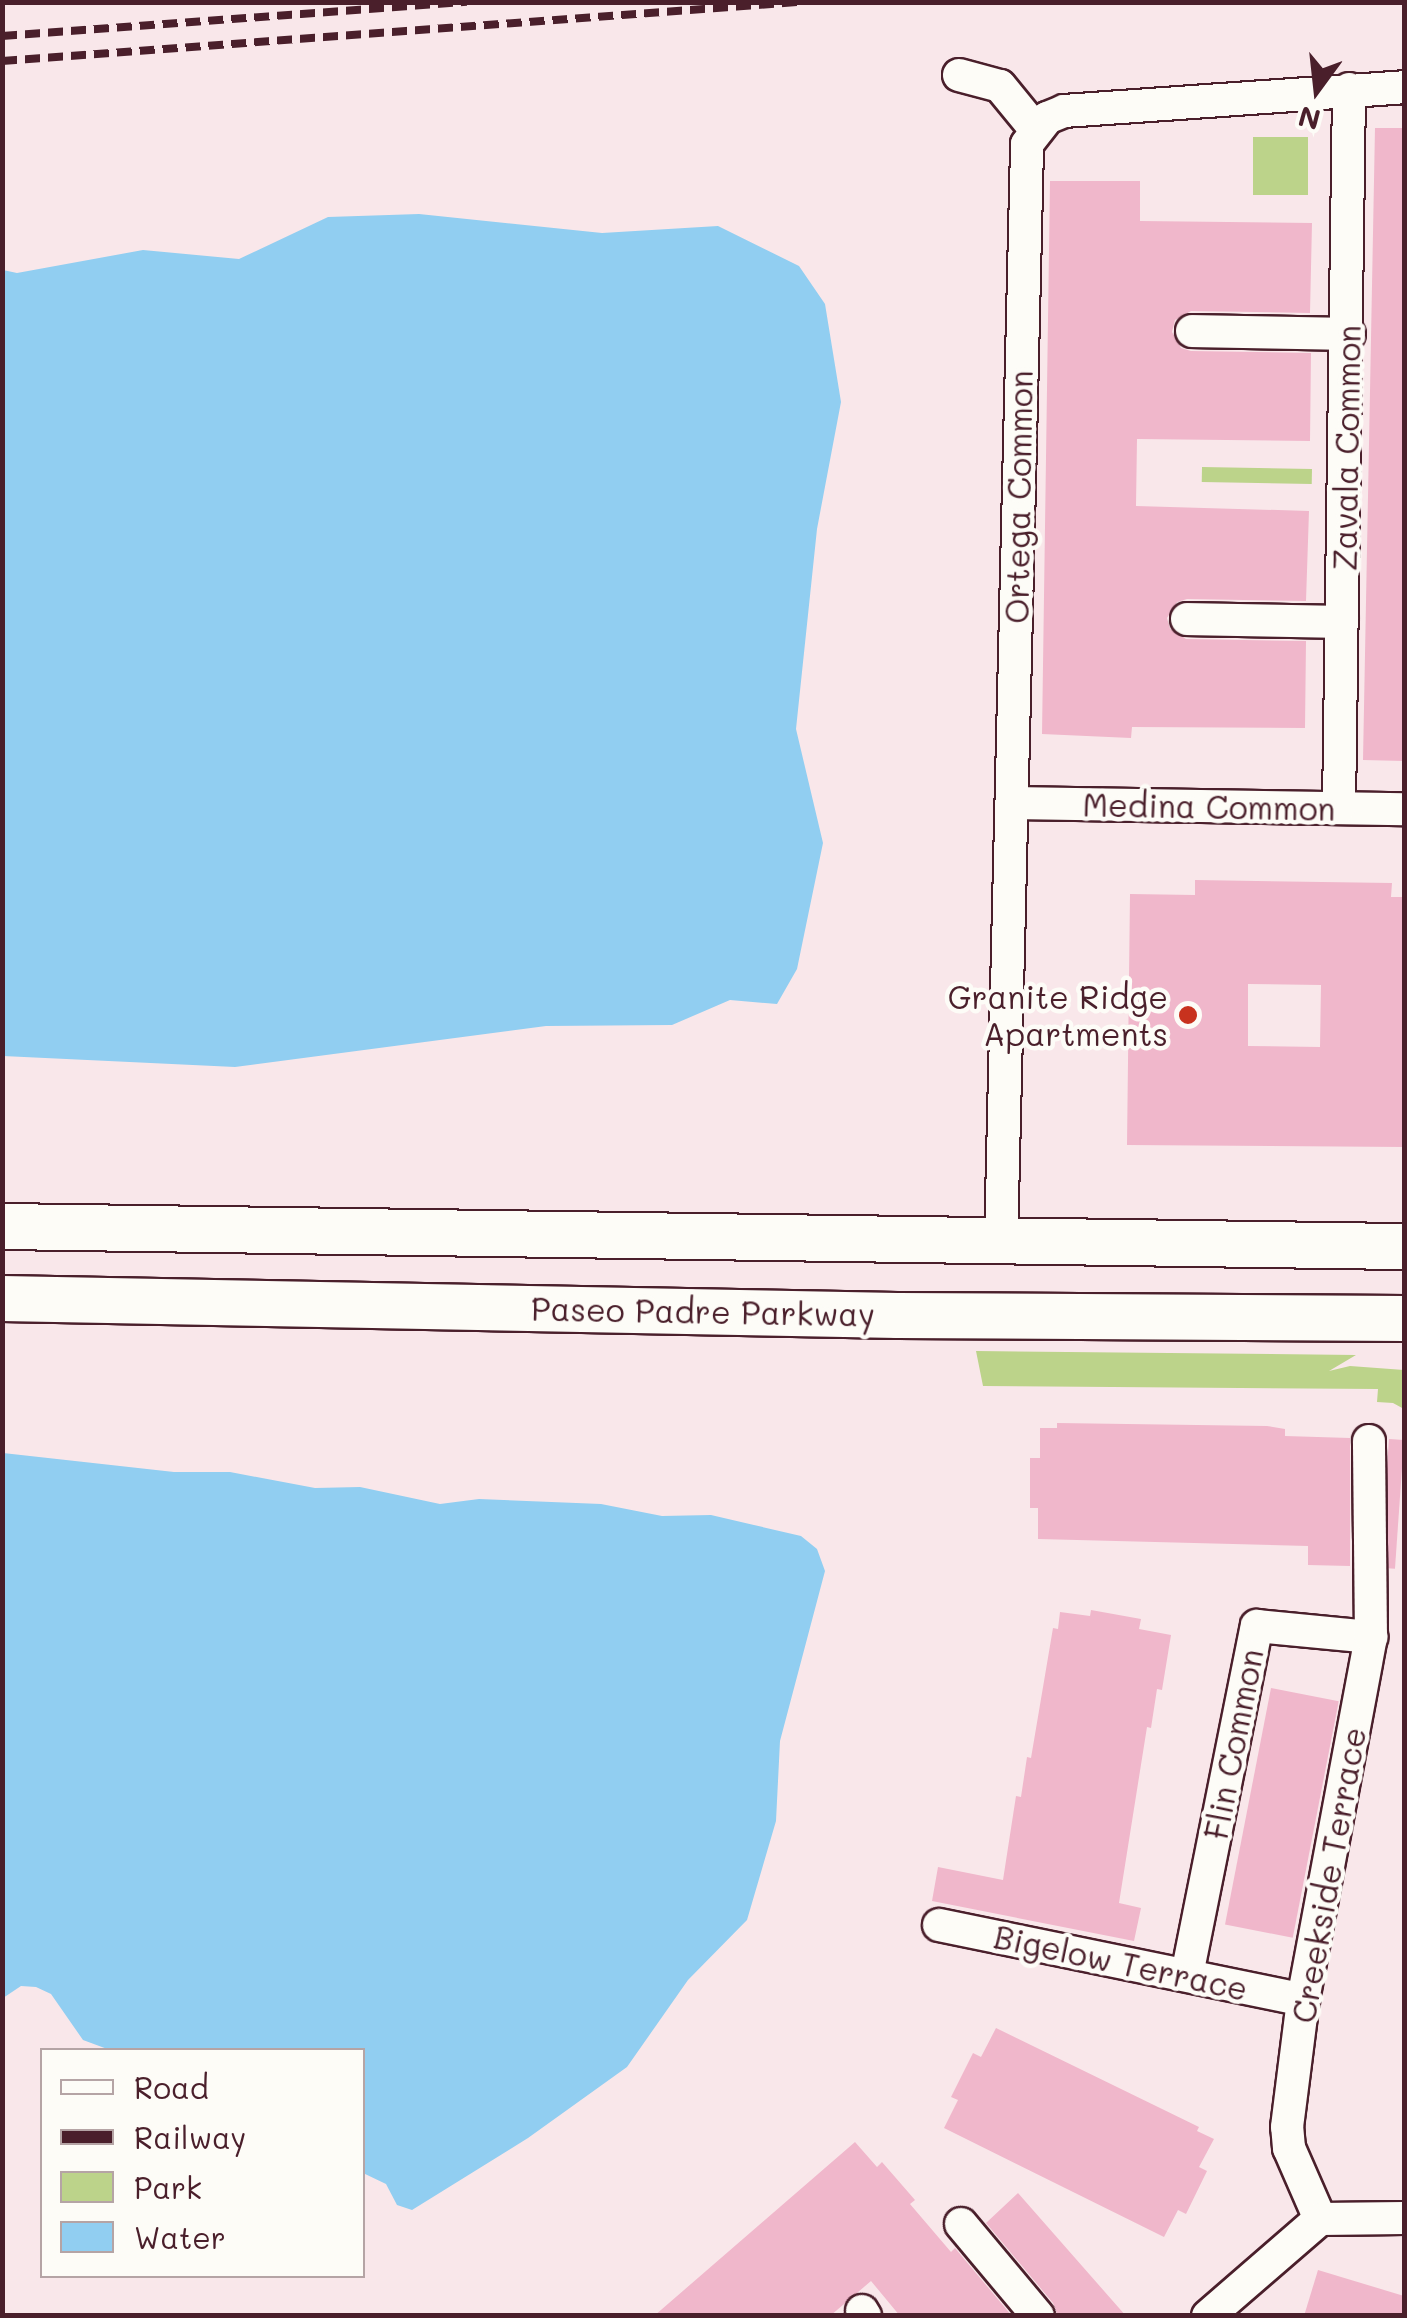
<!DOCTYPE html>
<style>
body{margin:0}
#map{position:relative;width:1407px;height:2318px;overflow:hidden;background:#f9e7ea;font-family:Mali,sans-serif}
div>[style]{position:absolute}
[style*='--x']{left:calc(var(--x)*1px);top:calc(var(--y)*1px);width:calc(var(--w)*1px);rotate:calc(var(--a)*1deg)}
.green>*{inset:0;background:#bcd38a;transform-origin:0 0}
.water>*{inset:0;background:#91cef1}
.building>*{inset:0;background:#f0b7cb;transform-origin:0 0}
.roads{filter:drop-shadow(2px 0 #4a1f2b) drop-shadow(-2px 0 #4a1f2b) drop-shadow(0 2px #4a1f2b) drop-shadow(0 -2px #4a1f2b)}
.street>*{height:32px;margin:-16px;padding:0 16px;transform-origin:16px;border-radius:16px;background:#fdfcf7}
.secondary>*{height:45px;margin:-22.5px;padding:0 22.5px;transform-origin:22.5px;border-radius:22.5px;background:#fdfcf7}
.rail>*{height:8px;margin-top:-4px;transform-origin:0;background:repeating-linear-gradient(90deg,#4a1f2b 0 15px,transparent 0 23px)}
.dots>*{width:28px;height:28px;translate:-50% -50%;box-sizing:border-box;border:5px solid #fdfcf7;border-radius:50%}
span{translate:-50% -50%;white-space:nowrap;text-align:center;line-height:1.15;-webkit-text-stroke:9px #fdfcf7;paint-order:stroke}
.street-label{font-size:32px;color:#4a1f2b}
.poi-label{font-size:32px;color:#4a1f2b}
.right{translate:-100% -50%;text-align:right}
.frame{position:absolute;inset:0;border:5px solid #4a1f2b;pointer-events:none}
.legend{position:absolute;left:40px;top:2048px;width:325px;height:230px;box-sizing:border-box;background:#fdfcf7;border:2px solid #b5a4a5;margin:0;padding:12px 18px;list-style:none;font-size:30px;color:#4a1f2b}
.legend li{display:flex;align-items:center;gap:20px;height:50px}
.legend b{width:50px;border:2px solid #b5a4a5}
.north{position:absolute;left:1267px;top:40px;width:100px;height:100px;-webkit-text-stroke:8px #fdfcf7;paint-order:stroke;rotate:195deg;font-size:28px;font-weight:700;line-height:40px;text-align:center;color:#4a1f2b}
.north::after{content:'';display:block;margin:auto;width:35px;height:45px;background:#4a1f2b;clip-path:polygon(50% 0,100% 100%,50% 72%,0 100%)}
</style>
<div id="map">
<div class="green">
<i style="left:1253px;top:137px;width:55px;height:58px"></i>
<i style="left:1202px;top:467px;width:110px;height:15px;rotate:1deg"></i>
<i style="clip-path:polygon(976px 1351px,1356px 1355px,1329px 1371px,1350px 1366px,1404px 1370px,1404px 1409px,1393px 1403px,1377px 1402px,1378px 1389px,983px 1386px)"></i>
</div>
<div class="water">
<i style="clip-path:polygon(419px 214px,602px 233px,718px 226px,799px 266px,825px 304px,841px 402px,817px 529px,796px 729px,823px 843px,797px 969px,777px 1004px,730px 1000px,672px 1025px,546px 1026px,235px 1067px,3px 1056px,3px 270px,17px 273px,143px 250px,239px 259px,328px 217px)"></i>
<i style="clip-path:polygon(3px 1453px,174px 1472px,230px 1472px,315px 1488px,360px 1487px,440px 1504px,479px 1499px,601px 1504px,662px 1516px,711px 1515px,801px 1536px,817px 1549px,825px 1571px,780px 1741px,776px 1821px,747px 1920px,688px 1980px,627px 2067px,528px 2138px,412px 2210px,397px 2205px,386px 2184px,363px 2173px,362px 2050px,110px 2050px,83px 2040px,51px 1994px,36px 1987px,21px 1986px,3px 1998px)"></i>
</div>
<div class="building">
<i style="clip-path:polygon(1375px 128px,1404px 128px,1404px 761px,1363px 760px)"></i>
<i style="clip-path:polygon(1050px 181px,1140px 181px,1140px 221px,1312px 223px,1310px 313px,1191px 311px,1175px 320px,1172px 332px,1181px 348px,1191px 351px,1311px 353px,1310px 441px,1137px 439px,1136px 506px,1309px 511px,1306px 601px,1187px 599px,1177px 602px,1167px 618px,1170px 629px,1186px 639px,1306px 641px,1305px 728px,1132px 727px,1131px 738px,1042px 734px)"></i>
<i style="clip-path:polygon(evenodd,1195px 880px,1392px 883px,1391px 897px,1404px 897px,1404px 1147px,1127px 1145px,1130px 894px,1195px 895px,1195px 880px,1248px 984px,1321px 985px,1320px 1047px,1248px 1046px,1248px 984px)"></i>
<i style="clip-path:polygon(1057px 1423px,1267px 1426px,1285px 1429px,1285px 1436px,1350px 1438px,1350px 1566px,1308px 1565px,1308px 1546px,1038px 1539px,1038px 1508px,1030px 1508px,1030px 1458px,1040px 1458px,1040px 1428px,1057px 1428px)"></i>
<i style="left:1389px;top:1439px;width:15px;height:129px;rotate:4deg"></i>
<i style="clip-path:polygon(1091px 1610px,1141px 1619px,1139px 1629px,1171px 1635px,1162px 1690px,1157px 1689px,1151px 1728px,1147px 1727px,1119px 1903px,1141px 1908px,1134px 1941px,932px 1901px,938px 1867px,1003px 1880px,1016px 1796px,1021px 1797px,1027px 1757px,1031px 1758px,1053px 1628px,1058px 1629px,1060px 1612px,1090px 1616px)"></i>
<i style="left:1271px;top:1688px;width:69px;height:241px;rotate:11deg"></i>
<i style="clip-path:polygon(996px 2028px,1199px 2127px,1197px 2131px,1214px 2139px,1199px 2167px,1207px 2171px,1186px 2214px,1178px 2210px,1164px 2237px,944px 2128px,958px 2100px,951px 2097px,973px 2053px,981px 2057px)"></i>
<i style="clip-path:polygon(855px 2142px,877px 2167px,882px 2162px,915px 2200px,910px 2204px,951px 2252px,955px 2248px,1012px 2316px,900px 2316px,871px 2281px,830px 2316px,654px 2316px)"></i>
<i style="clip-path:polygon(1018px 2193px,1126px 2316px,1058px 2316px,1053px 2303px,986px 2223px)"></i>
<i style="clip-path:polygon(1318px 2270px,1404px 2296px,1404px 2316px,1304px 2316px)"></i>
</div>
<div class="roads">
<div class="street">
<i style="--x:959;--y:75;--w:42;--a:15"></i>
<i style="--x:1000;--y:86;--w:57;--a:50.7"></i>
<i style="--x:1192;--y:331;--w:157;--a:1.1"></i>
<i style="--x:1187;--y:619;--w:155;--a:1.1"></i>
<i style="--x:1013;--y:803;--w:391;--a:0.9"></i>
<i style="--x:1339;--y:808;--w:719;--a:-89.2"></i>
<i style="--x:1001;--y:1243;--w:1099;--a:-88.64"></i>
<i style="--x:1027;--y:144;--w:33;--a:-52"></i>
<i style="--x:1047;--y:118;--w:18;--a:-22"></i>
<i style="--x:1064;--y:111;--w:341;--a:-4"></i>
<i style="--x:939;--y:1925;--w:372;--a:11.6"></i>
<i style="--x:1187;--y:1975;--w:356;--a:-78.7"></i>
<i style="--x:1257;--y:1626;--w:115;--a:5.5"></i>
<i style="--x:1320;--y:2219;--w:77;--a:-113.6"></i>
<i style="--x:1289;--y:2148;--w:21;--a:-95"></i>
<i style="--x:1287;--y:2127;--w:128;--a:-82.8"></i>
<i style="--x:1303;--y:2000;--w:369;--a:-79.4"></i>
<i style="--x:1371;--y:1637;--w:196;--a:-90.6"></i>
<i style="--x:1320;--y:2219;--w:84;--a:-0.7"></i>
<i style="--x:961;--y:2224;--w:120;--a:50.1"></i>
<i style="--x:862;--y:2311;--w:6;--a:59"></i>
<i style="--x:1208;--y:2316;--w:148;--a:-40.9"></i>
</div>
<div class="secondary">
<i style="--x:2;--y:1226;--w:1402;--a:0.82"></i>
<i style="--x:2;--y:1298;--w:895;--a:1.09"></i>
<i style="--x:897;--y:1315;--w:507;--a:0.34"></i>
</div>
</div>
<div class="rail">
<i style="--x:2;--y:36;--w:466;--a:-4.2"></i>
<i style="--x:2;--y:61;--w:797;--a:-4.24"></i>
</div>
<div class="dots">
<i style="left:1188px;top:1015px;background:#c8321e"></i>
</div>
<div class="street-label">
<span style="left:1346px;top:448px;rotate:-89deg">Zavala Common</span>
<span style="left:1018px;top:497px;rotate:-89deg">Ortega Common</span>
<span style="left:1209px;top:806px;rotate:1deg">Medina Common</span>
<span style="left:703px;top:1311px;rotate:1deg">Paseo Padre Parkway</span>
<span style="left:1233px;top:1744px;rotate:-79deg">Flin Common</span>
<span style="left:1328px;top:1875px;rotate:-80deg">Creekside Terrace</span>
<span style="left:1121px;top:1962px;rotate:12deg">Bigelow Terrace</span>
</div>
<div class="poi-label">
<span class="right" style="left:1168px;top:1015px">Granite Ridge<br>Apartments</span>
</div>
<div class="frame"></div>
<ul class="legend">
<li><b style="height:12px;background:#fdfcf7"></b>Road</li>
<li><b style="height:12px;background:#4a1f2b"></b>Railway</li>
<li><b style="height:28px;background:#bcd38a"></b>Park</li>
<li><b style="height:28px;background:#91cef1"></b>Water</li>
</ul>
<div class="north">N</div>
</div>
